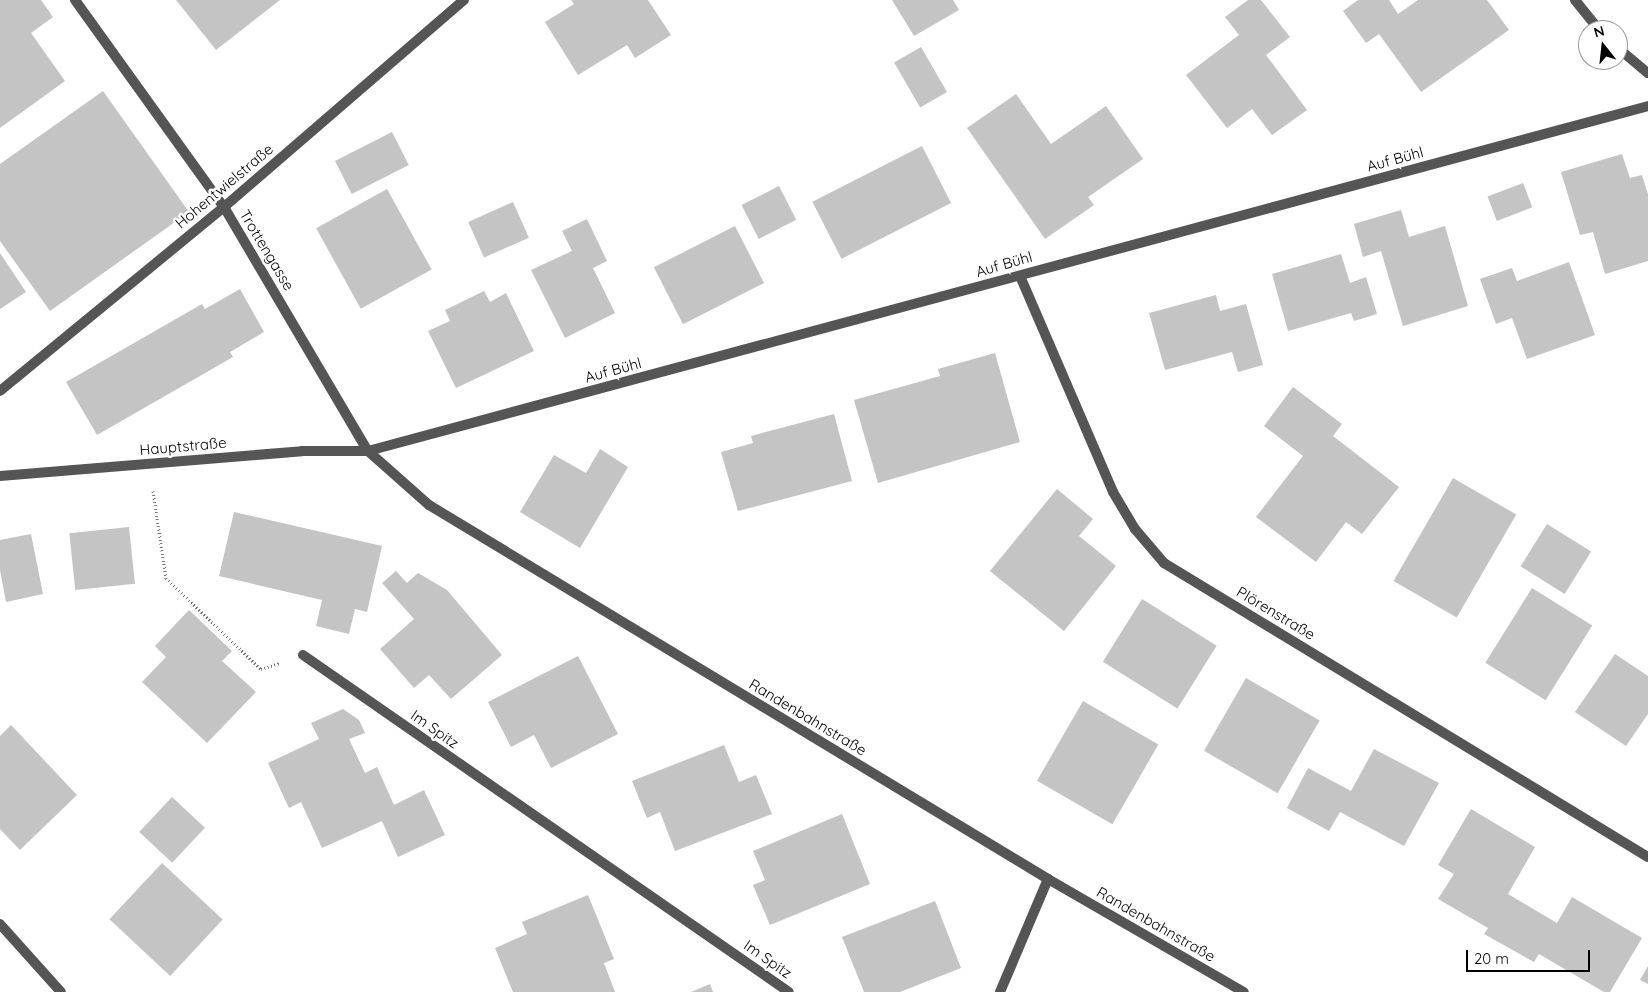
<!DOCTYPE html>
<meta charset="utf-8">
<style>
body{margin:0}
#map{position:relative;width:1648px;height:992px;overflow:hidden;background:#fff;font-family:Quicksand,sans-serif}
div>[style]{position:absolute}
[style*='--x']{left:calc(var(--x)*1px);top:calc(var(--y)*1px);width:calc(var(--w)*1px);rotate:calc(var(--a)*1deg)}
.building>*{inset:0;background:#c4c4c4;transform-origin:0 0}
.path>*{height:3px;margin-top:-1.5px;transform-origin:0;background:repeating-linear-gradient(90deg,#777 0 1px,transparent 0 3.5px)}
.street>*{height:10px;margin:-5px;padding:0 5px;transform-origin:5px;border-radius:5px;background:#555}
span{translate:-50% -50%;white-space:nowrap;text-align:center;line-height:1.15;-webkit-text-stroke:5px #fff;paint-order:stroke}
.street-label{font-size:15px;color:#000}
.north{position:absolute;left:1578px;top:20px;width:50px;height:50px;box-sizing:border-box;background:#fff;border:1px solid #999;border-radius:50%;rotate:344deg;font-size:14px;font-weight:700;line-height:20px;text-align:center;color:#000}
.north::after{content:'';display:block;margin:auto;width:18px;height:22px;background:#000;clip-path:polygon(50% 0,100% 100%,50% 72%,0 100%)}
.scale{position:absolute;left:1466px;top:950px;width:124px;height:22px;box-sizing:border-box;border:2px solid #000;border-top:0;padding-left:6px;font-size:15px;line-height:18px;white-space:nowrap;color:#000;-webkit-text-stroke:4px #fff;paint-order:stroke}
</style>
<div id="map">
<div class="building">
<i style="clip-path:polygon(0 0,41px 0,53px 17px,31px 33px,65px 81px,0 128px)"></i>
<i style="clip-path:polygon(176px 0,280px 0,216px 50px)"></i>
<i style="clip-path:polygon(571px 0,648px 0,671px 35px,635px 58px,627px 45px,578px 75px,545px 22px,574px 4px)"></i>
<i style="clip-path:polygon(892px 0,953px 0,959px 10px,914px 36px)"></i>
<i style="clip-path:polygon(1248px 0,1261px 0,1290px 37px,1266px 55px,1307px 110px,1272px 135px,1252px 109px,1227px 128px,1186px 75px,1239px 35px,1225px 17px)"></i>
<i style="clip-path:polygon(1358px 0,1389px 0,1398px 14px,1418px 0,1487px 0,1509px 30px,1421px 92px,1379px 34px,1366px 43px,1343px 11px)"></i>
<i style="left:921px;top:47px;width:52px;height:31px;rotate:60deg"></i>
<i style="clip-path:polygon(103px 91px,189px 212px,50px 311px,0 241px,0 164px)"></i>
<i style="clip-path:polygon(1016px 94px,1051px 144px,1106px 106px,1143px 159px,1088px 197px,1094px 205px,1045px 239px,967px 128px)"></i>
<i style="left:392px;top:132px;width:37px;height:64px;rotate:63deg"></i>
<i style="left:922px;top:146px;width:64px;height:123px;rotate:63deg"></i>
<i style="clip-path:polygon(1622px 154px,1630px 178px,1642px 175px,1648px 194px,1648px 261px,1605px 274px,1593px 232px,1580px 235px,1561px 172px)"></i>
<i style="left:1523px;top:183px;width:26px;height:38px;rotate:69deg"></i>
<i style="left:779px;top:186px;width:38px;height:42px;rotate:63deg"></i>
<i style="left:387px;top:189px;width:92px;height:81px;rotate:61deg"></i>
<i style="left:513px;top:202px;width:39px;height:49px;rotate:66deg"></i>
<i style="clip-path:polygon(1401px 210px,1409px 237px,1445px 226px,1468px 306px,1403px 326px,1381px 251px,1363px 257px,1354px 224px)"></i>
<i style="clip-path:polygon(587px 219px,607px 261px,593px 268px,615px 313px,565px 338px,531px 270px,572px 251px,562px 231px)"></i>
<i style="left:735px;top:226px;width:64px;height:91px;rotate:63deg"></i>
<i style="clip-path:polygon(0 253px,26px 292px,0 309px)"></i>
<i style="clip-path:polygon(1341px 254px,1350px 283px,1366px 277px,1377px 314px,1354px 321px,1351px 313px,1288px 331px,1272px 274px)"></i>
<i style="clip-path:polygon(1569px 262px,1595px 335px,1527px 359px,1512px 318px,1496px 324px,1480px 279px,1512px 268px,1517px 281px)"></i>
<i style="clip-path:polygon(240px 289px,264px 332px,230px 352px,233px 357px,97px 435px,66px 382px,202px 304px,205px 309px)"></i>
<i style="clip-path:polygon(484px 291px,490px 302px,506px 293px,534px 351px,456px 388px,428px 331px,450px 321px,445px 310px)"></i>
<i style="clip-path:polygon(1216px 295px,1220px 311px,1246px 304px,1263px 365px,1238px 372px,1232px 352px,1165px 370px,1149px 313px)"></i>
<i style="clip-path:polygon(995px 353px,1020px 442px,878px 483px,854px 400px,940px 376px,938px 369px)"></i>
<i style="clip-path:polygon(1293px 387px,1342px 424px,1333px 436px,1399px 487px,1362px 534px,1346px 522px,1316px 562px,1256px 517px,1303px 456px,1264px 426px)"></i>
<i style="clip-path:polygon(834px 414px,852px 481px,738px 511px,721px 452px,753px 443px,751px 436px)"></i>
<i style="clip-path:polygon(600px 449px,628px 467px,580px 548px,520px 512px,554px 455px,586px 473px)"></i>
<i style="left:1453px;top:478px;width:73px;height:119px;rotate:30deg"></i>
<i style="clip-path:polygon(1057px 489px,1093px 519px,1079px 536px,1116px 566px,1064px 631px,990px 571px)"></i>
<i style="clip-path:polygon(234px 512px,382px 546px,367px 612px,355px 609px,349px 634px,316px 626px,322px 600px,219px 576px)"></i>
<i style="left:1547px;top:524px;width:52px;height:50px;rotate:32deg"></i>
<i style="left:129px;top:527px;width:57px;height:60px;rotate:84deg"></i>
<i style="clip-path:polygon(31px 534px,43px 594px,6px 602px,0 570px,0 540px)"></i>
<i style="clip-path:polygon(396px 571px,407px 583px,418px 573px,447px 590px,502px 655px,451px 699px,429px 675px,414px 688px,380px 649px,414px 619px,382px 583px)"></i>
<i style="left:1532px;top:588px;width:71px;height:88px;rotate:32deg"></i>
<i style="left:1142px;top:599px;width:88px;height:74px;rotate:32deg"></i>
<i style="clip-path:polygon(189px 610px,232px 651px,222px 661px,256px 692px,207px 743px,142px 682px,166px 657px,155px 646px)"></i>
<i style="clip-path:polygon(1615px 654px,1648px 676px,1648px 714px,1626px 746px,1575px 712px)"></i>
<i style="clip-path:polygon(578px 656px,618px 734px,551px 768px,534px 735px,511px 747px,488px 702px)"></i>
<i style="left:1246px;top:678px;width:85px;height:84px;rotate:30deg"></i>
<i style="left:1083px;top:701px;width:87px;height:92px;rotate:30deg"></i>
<i style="clip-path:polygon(343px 709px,359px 720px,365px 733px,349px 739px,365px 773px,377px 767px,394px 805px,424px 790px,445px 835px,398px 857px,382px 821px,322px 848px,301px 802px,289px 808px,268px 763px,319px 739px,311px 723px)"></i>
<i style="clip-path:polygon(11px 725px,77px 795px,20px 850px,0 829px,0 736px)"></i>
<i style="clip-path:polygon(724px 745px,739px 782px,756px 775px,772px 814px,675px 851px,660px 812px,647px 818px,632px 781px)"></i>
<i style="clip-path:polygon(1374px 749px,1439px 783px,1404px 846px,1340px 812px,1329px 831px,1287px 808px,1308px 768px,1351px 791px)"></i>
<i style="left:172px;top:797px;width:45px;height:48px;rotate:43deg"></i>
<i style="clip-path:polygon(1471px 809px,1535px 847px,1508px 894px,1557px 923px,1572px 897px,1642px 938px,1610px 992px,1604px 992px,1539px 954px,1534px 962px,1484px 934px,1488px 928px,1438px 899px,1454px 874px,1438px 865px)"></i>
<i style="clip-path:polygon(842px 814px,870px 884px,770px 925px,753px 885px,765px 880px,753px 851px)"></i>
<i style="left:162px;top:863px;width:83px;height:77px;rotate:43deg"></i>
<i style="clip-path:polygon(588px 895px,614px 959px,604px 963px,615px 992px,513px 992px,495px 948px,527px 934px,522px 922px)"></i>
<i style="clip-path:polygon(935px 901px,961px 968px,900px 992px,864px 992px,842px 937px)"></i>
<i style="clip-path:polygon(1648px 966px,1648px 984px,1640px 980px)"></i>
<i style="clip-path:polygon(710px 984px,713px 992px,691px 992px)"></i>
</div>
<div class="path">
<i style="--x:153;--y:491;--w:88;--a:81.5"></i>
<i style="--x:166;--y:578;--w:132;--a:43.8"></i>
<i style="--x:261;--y:669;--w:19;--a:-18"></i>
</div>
<div class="street">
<i style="--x:75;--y:0;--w:255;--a:54.3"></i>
<i style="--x:224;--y:207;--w:283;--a:59.5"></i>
<i style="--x:368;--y:451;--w:81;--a:41.5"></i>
<i style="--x:429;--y:505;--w:723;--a:31.14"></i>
<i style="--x:1048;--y:879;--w:226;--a:30"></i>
<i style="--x:1575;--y:0;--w:38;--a:51"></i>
<i style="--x:1618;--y:48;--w:39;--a:40"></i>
<i style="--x:1020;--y:276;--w:235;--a:66.7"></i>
<i style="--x:1113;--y:492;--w:43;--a:59.3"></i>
<i style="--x:1135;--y:529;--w:45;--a:49.5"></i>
<i style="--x:1164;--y:563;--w:566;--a:31.28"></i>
<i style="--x:0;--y:391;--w:290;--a:-39.4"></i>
<i style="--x:224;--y:207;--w:317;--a:-40.8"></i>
<i style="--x:0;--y:476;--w:303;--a:-4.7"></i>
<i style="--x:302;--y:451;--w:66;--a:0"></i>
<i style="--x:368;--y:451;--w:1326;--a:-15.08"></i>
<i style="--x:303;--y:655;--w:591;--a:34.74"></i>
<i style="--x:0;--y:924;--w:91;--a:48.1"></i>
<i style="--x:1000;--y:992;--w:123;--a:-67"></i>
</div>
<div class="street-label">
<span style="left:1395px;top:159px;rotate:-15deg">Auf Bühl</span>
<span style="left:224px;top:186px;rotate:-40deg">Hohentwielstraße</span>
<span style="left:267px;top:250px;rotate:59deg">Trottengasse</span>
<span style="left:1004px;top:264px;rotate:-16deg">Auf Bühl</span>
<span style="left:613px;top:370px;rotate:-15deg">Auf Bühl</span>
<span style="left:183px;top:446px;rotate:-5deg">Hauptstraße</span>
<span style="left:1276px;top:613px;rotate:31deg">Plörenstraße</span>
<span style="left:808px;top:717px;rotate:31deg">Randenbahnstraße</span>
<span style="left:435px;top:729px;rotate:35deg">Im Spitz</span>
<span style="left:1156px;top:924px;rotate:30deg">Randenbahnstraße</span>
<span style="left:768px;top:959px;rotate:35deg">Im Spitz</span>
</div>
<div class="north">N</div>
<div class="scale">20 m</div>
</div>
